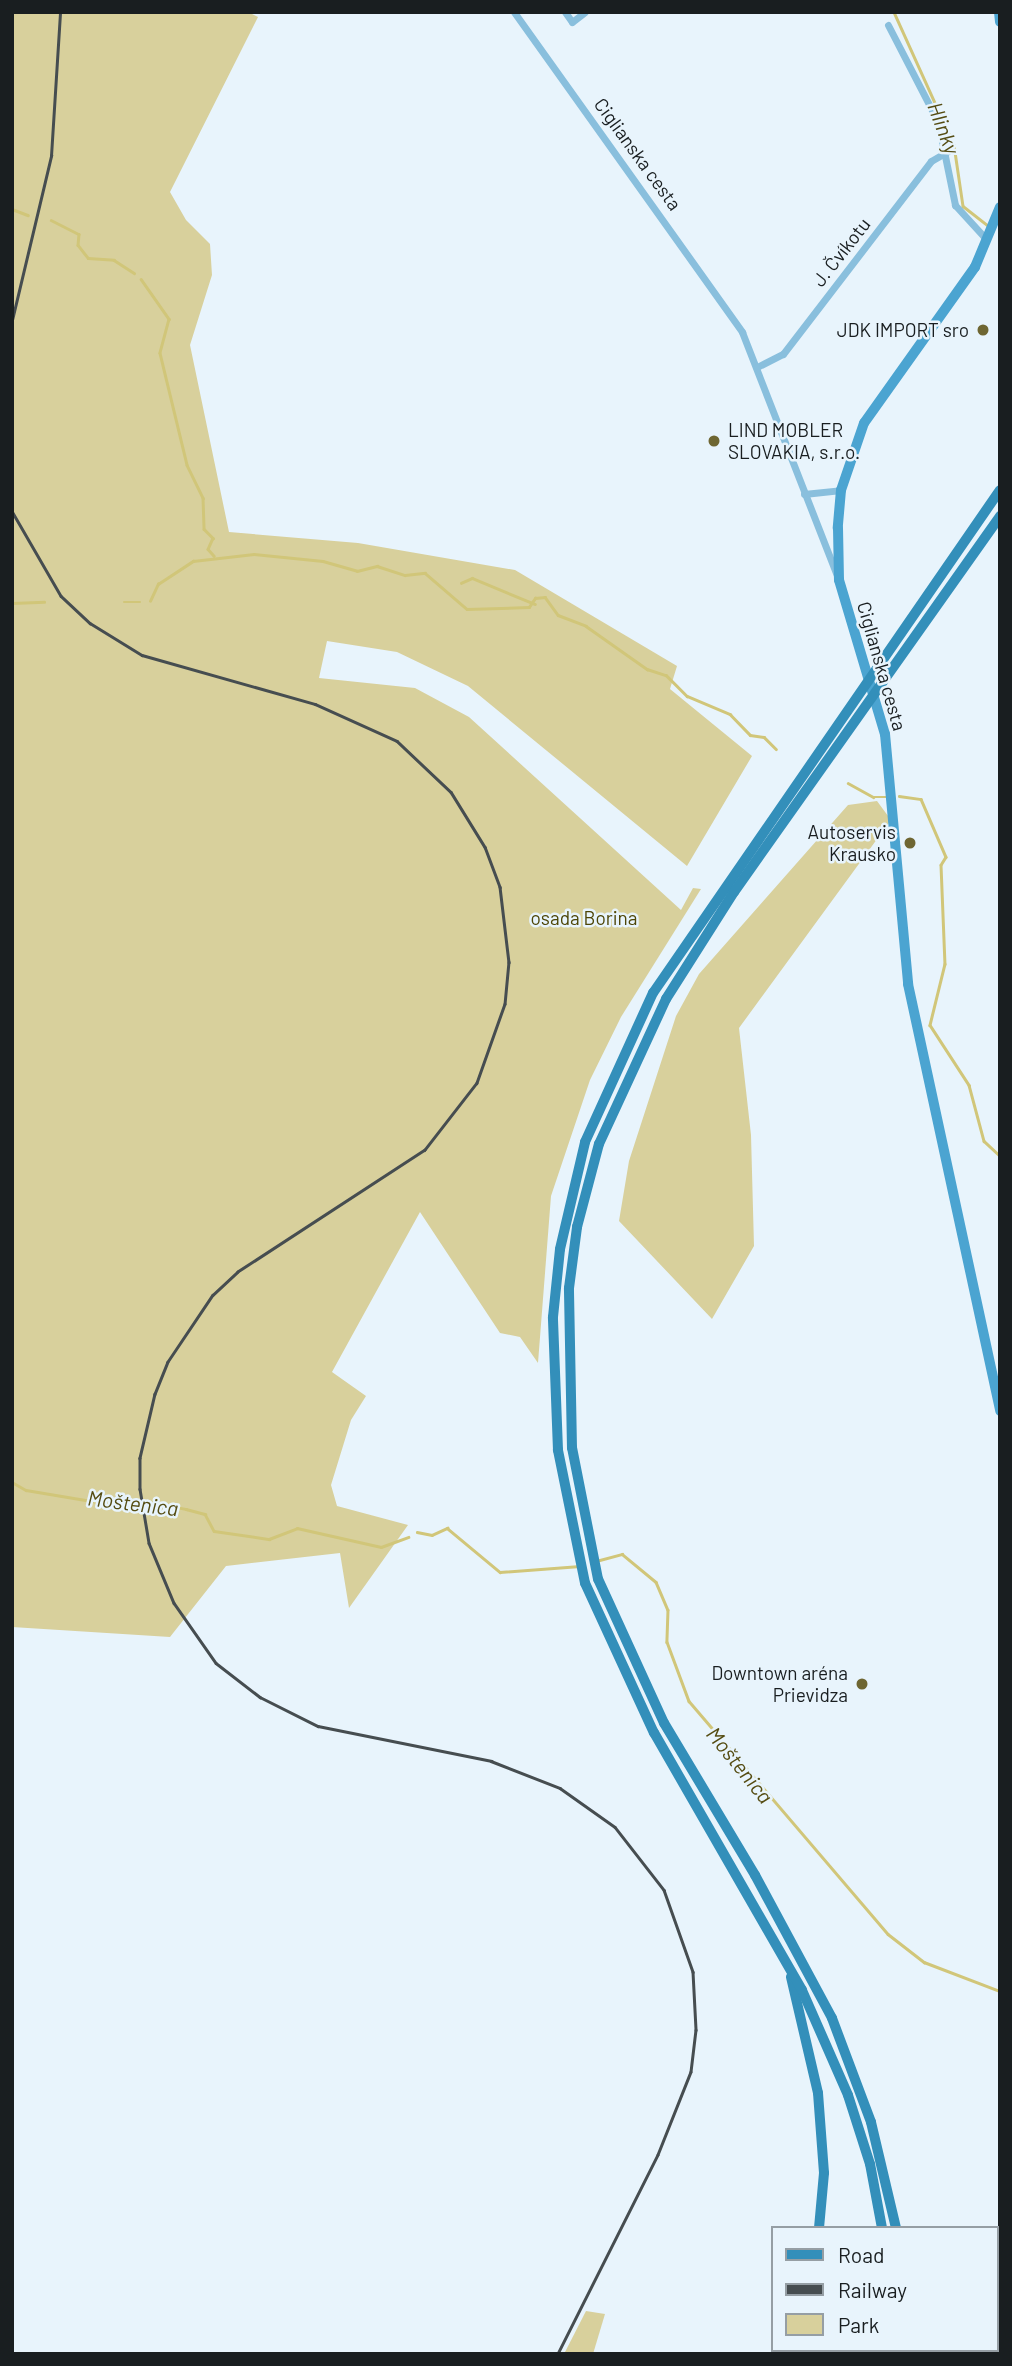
<!DOCTYPE html>
<meta charset="utf-8">
<style>
body{margin:0}
#map{position:relative;width:1012px;height:2366px;overflow:hidden;background:#e8f4fc;font-family:Barlow,sans-serif}
div>[style]{position:absolute}
[style*='--x']{left:calc(var(--x)*1px);top:calc(var(--y)*1px);width:calc(var(--w)*1px);rotate:calc(var(--a)*1deg)}
.green>*{inset:0;background:#d8d09c}
.stream>*{height:2.5px;margin:-1.25px;padding:0 1.25px;transform-origin:1.25px;border-radius:1.25px;background:#d1c679}
.street>*{height:7px;margin:-3.5px;padding:0 3.5px;transform-origin:3.5px;border-radius:3.5px;background:#89bfdd}
.secondary>*{height:10px;margin:-5px;padding:0 5px;transform-origin:5px;border-radius:5px;background:#4ba4d1}
.primary>*{height:10px;margin:-5px;padding:0 5px;transform-origin:5px;border-radius:5px;background:#338fba}
.rail>*{height:2.5px;margin:-1.25px;padding:0 1.25px;transform-origin:1.25px;border-radius:1.25px;background:#464d50}
.dots>*{width:19px;height:19px;translate:-50% -50%;box-sizing:border-box;border:4px solid #e8f4fc;border-radius:50%}
span{translate:-50% -50%;white-space:nowrap;text-align:center;line-height:1.15;-webkit-text-stroke:5px #e8f4fc;paint-order:stroke}
.street-label{font-size:19px;color:#191e20}
.poi-label{font-size:19px;color:#191e20}
.right{translate:-100% -50%;text-align:right}
.left{translate:0 -50%;text-align:left}
.park-label{font-size:19px;color:#4d4506}
.water-label{font-size:21px;color:#554c12;font-style:italic}
.frame{position:absolute;inset:0;border:14px solid #191e20;pointer-events:none}
.legend{position:absolute;left:771px;top:2226px;width:228px;height:126px;box-sizing:border-box;background:#e8f4fc;border:2px solid #959ea4;margin:0;padding:9px 12px;list-style:none;font-size:21px;color:#191e20}
.legend li{display:flex;align-items:center;gap:14px;height:35px}
.legend b{width:35px;border:2px solid #959ea4}
</style>
<div id="map">
<div class="green">
<i style="clip-path:polygon(12px 12px,248px 12px,258px 17px,170px 192px,186px 220px,210px 244px,212px 275px,190px 345px,229px 532px,358px 543px,515px 570px,677px 666px,670px 689px,752px 756px,687px 866px,468px 686px,397px 652px,327px 641px,319px 678px,415px 688px,469px 717px,681px 910px,693px 888px,701px 889px,621px 1017px,590px 1080px,551px 1196px,538px 1363px,520px 1337px,500px 1333px,420px 1212px,332px 1372px,366px 1396px,351px 1420px,331px 1485px,337px 1506px,408px 1525px,349px 1608px,340px 1553px,226px 1566px,170px 1637px,12px 1627px)"></i>
<i style="clip-path:polygon(877px 801px,891px 820px,739px 1028px,751px 1135px,754px 1246px,712px 1319px,619px 1221px,629px 1161px,676px 1016px,699px 974px,848px 805px)"></i>
<i style="clip-path:polygon(586px 2311px,605px 2314px,593px 2354px,564px 2354px)"></i>
</div>
<div class="stream">
<i style="--x:894;--y:12;--w:146;--a:65.7"></i>
<i style="--x:954;--y:145;--w:62;--a:81.6"></i>
<i style="--x:963;--y:206;--w:33;--a:38"></i>
<i style="--x:12;--y:209;--w:17;--a:21"></i>
<i style="--x:51;--y:220;--w:31;--a:27"></i>
<i style="--x:79;--y:234;--w:11;--a:95"></i>
<i style="--x:78;--y:245;--w:16;--a:52"></i>
<i style="--x:88;--y:258;--w:26;--a:4"></i>
<i style="--x:114;--y:260;--w:24;--a:33"></i>
<i style="--x:141;--y:279;--w:49;--a:55"></i>
<i style="--x:169;--y:319;--w:35;--a:105"></i>
<i style="--x:160;--y:353;--w:115;--a:76.4"></i>
<i style="--x:187;--y:465;--w:37;--a:64"></i>
<i style="--x:203;--y:498;--w:31;--a:88"></i>
<i style="--x:204;--y:529;--w:13;--a:45"></i>
<i style="--x:213;--y:538;--w:12;--a:114"></i>
<i style="--x:208;--y:549;--w:9;--a:49"></i>
<i style="--x:461;--y:583;--w:12;--a:-24"></i>
<i style="--x:472;--y:578;--w:68;--a:22.4"></i>
<i style="--x:150;--y:601;--w:19;--a:-65"></i>
<i style="--x:158;--y:584;--w:42;--a:-33.3"></i>
<i style="--x:193;--y:561;--w:61;--a:-6.5"></i>
<i style="--x:254;--y:554;--w:69;--a:5.8"></i>
<i style="--x:323;--y:561;--w:35;--a:16"></i>
<i style="--x:357;--y:571;--w:21;--a:-14"></i>
<i style="--x:377;--y:566;--w:29;--a:18"></i>
<i style="--x:405;--y:575;--w:20;--a:-6"></i>
<i style="--x:425;--y:573;--w:55;--a:40.6"></i>
<i style="--x:467;--y:609;--w:62;--a:-1.8"></i>
<i style="--x:529;--y:607;--w:11;--a:-56"></i>
<i style="--x:535;--y:598;--w:10;--a:-6"></i>
<i style="--x:545;--y:597;--w:22;--a:54"></i>
<i style="--x:558;--y:615;--w:30;--a:21"></i>
<i style="--x:586;--y:626;--w:75;--a:35.2"></i>
<i style="--x:647;--y:669;--w:20;--a:18"></i>
<i style="--x:666;--y:675;--w:30;--a:45"></i>
<i style="--x:687;--y:696;--w:47;--a:22.7"></i>
<i style="--x:730;--y:714;--w:29;--a:46"></i>
<i style="--x:750;--y:735;--w:14;--a:8"></i>
<i style="--x:764;--y:737;--w:17;--a:45"></i>
<i style="--x:124;--y:602;--w:16;--a:0"></i>
<i style="--x:12;--y:603;--w:32;--a:-2"></i>
<i style="--x:848;--y:783;--w:29;--a:29"></i>
<i style="--x:873;--y:797;--w:13;--a:0"></i>
<i style="--x:899;--y:796;--w:22;--a:8"></i>
<i style="--x:921;--y:799;--w:63;--a:66.7"></i>
<i style="--x:946;--y:857;--w:9;--a:122"></i>
<i style="--x:941;--y:865;--w:99;--a:87.7"></i>
<i style="--x:945;--y:964;--w:63;--a:103.8"></i>
<i style="--x:930;--y:1025;--w:72;--a:57"></i>
<i style="--x:969;--y:1085;--w:58;--a:75"></i>
<i style="--x:984;--y:1141;--w:22;--a:43"></i>
<i style="--x:12;--y:1482;--w:16;--a:30"></i>
<i style="--x:26;--y:1490;--w:96;--a:9.6"></i>
<i style="--x:121;--y:1506;--w:29;--a:-8"></i>
<i style="--x:150;--y:1502;--w:37;--a:11"></i>
<i style="--x:186;--y:1509;--w:20;--a:15"></i>
<i style="--x:205;--y:1514;--w:19;--a:62"></i>
<i style="--x:214;--y:1531;--w:56;--a:8.3"></i>
<i style="--x:269;--y:1539;--w:30;--a:-21"></i>
<i style="--x:297;--y:1528;--w:86;--a:12.7"></i>
<i style="--x:381;--y:1547;--w:29;--a:-20"></i>
<i style="--x:417;--y:1532;--w:15;--a:11"></i>
<i style="--x:432;--y:1535;--w:17;--a:-25"></i>
<i style="--x:447;--y:1528;--w:69;--a:39.7"></i>
<i style="--x:500;--y:1572;--w:80;--a:-4.3"></i>
<i style="--x:596;--y:1561;--w:27;--a:-15"></i>
<i style="--x:622;--y:1554;--w:44;--a:39.5"></i>
<i style="--x:656;--y:1582;--w:30;--a:67"></i>
<i style="--x:668;--y:1610;--w:32;--a:92"></i>
<i style="--x:667;--y:1642;--w:63;--a:69.6"></i>
<i style="--x:689;--y:1701;--w:306;--a:49.5"></i>
<i style="--x:888;--y:1934;--w:46;--a:37.9"></i>
<i style="--x:924;--y:1962;--w:81;--a:20.9"></i>
</div>
<div class="street">
<i style="--x:514;--y:12;--w:393;--a:54.5"></i>
<i style="--x:742;--y:332;--w:262;--a:68.7"></i>
<i style="--x:565;--y:12;--w:12;--a:55"></i>
<i style="--x:572;--y:22;--w:16;--a:-38"></i>
<i style="--x:888;--y:25;--w:109;--a:62.7"></i>
<i style="--x:938;--y:122;--w:85;--a:78.4"></i>
<i style="--x:955;--y:205;--w:47;--a:47.6"></i>
<i style="--x:757;--y:367;--w:29;--a:-27"></i>
<i style="--x:783;--y:354;--w:243;--a:-52.5"></i>
<i style="--x:931;--y:161;--w:20;--a:-30"></i>
<i style="--x:804;--y:494;--w:37;--a:-6"></i>
</div>
<div class="secondary">
<i style="--x:999;--y:12;--w:10;--a:84"></i>
<i style="--x:1000;--y:207;--w:65;--a:112.6"></i>
<i style="--x:975;--y:267;--w:191;--a:125.4"></i>
<i style="--x:864;--y:423;--w:71;--a:108.9"></i>
<i style="--x:841;--y:490;--w:38;--a:95"></i>
<i style="--x:838;--y:528;--w:52;--a:88.9"></i>
<i style="--x:839;--y:580;--w:161;--a:73.4"></i>
<i style="--x:885;--y:734;--w:251;--a:84.7"></i>
<i style="--x:908;--y:984;--w:437;--a:77.8"></i>
</div>
<div class="primary">
<i style="--x:791;--y:1977;--w:119;--a:76.9"></i>
<i style="--x:818;--y:2093;--w:80;--a:85.7"></i>
<i style="--x:824;--y:2173;--w:55;--a:95.2"></i>
<i style="--x:882;--y:2228;--w:65;--a:-100.6"></i>
<i style="--x:870;--y:2164;--w:72;--a:-107.7"></i>
<i style="--x:848;--y:2095;--w:115;--a:-113.7"></i>
<i style="--x:802;--y:1990;--w:297;--a:-119.9"></i>
<i style="--x:654;--y:1733;--w:165;--a:-114.7"></i>
<i style="--x:585;--y:1583;--w:136;--a:-101.5"></i>
<i style="--x:558;--y:1450;--w:133;--a:-92.2"></i>
<i style="--x:553;--y:1317;--w:68;--a:-84.1"></i>
<i style="--x:560;--y:1249;--w:110;--a:-76.8"></i>
<i style="--x:585;--y:1142;--w:164;--a:-65.5"></i>
<i style="--x:653;--y:993;--w:611;--a:-55.4"></i>
<i style="--x:896;--y:2228;--w:109;--a:-103.3"></i>
<i style="--x:871;--y:2122;--w:111;--a:-110.6"></i>
<i style="--x:832;--y:2018;--w:162;--a:-118.3"></i>
<i style="--x:755;--y:1875;--w:177;--a:-120.9"></i>
<i style="--x:664;--y:1723;--w:158;--a:-114.6"></i>
<i style="--x:598;--y:1579;--w:134;--a:-101.2"></i>
<i style="--x:572;--y:1448;--w:160;--a:-91.1"></i>
<i style="--x:569;--y:1288;--w:62;--a:-82.5"></i>
<i style="--x:577;--y:1227;--w:86;--a:-75.2"></i>
<i style="--x:599;--y:1144;--w:160;--a:-65.2"></i>
<i style="--x:666;--y:999;--w:127;--a:-57.6"></i>
<i style="--x:734;--y:892;--w:461;--a:-54.7"></i>
<i style="--x:896;--y:2350;--w:4;--a:90"></i>
<i style="--x:910;--y:2350;--w:4;--a:76"></i>
<i style="--x:783;--y:2354;--w:4;--a:-76"></i>
</div>
<div class="rail">
<i style="--x:12;--y:320;--w:169;--a:-76.6"></i>
<i style="--x:51;--y:156;--w:144;--a:-86.4"></i>
<i style="--x:12;--y:511;--w:98;--a:60"></i>
<i style="--x:61;--y:596;--w:40;--a:43"></i>
<i style="--x:90;--y:623;--w:61;--a:31.6"></i>
<i style="--x:142;--y:655;--w:180;--a:15.8"></i>
<i style="--x:315;--y:704;--w:90;--a:24.3"></i>
<i style="--x:397;--y:741;--w:74;--a:43.4"></i>
<i style="--x:451;--y:792;--w:65;--a:58.3"></i>
<i style="--x:485;--y:847;--w:43;--a:69.4"></i>
<i style="--x:500;--y:887;--w:76;--a:83.2"></i>
<i style="--x:509;--y:962;--w:42;--a:95.4"></i>
<i style="--x:505;--y:1004;--w:84;--a:109.5"></i>
<i style="--x:477;--y:1083;--w:85;--a:127.8"></i>
<i style="--x:425;--y:1150;--w:223;--a:146.9"></i>
<i style="--x:238;--y:1272;--w:34;--a:137"></i>
<i style="--x:213;--y:1295;--w:81;--a:123.9"></i>
<i style="--x:168;--y:1362;--w:35;--a:112"></i>
<i style="--x:155;--y:1394;--w:66;--a:103.2"></i>
<i style="--x:140;--y:1458;--w:31;--a:90"></i>
<i style="--x:140;--y:1489;--w:55;--a:80.5"></i>
<i style="--x:149;--y:1543;--w:65;--a:67.4"></i>
<i style="--x:174;--y:1603;--w:73;--a:55"></i>
<i style="--x:216;--y:1663;--w:56;--a:37.7"></i>
<i style="--x:260;--y:1697;--w:65;--a:26.6"></i>
<i style="--x:318;--y:1726;--w:177;--a:11.4"></i>
<i style="--x:491;--y:1761;--w:74;--a:21.4"></i>
<i style="--x:560;--y:1788;--w:67;--a:35.3"></i>
<i style="--x:615;--y:1827;--w:80;--a:52.1"></i>
<i style="--x:664;--y:1890;--w:87;--a:70.5"></i>
<i style="--x:693;--y:1972;--w:58;--a:87"></i>
<i style="--x:696;--y:2030;--w:42;--a:96.8"></i>
<i style="--x:691;--y:2072;--w:89;--a:111.7"></i>
<i style="--x:658;--y:2155;--w:223;--a:116.7"></i>
</div>
<div class="dots">
<i style="left:983px;top:330px;background:#6e6632"></i>
<i style="left:714px;top:441px;background:#6e6632"></i>
<i style="left:910px;top:843px;background:#6e6632"></i>
<i style="left:862px;top:1684px;background:#6e6632"></i>
</div>
<div class="street-label">
<span style="left:638px;top:154px;rotate:54deg">Ciglianska cesta</span>
<span style="left:841px;top:252px;rotate:-52deg">J. Čvíkotu</span>
<span style="left:882px;top:666px;rotate:74deg">Ciglianska cesta</span>
</div>
<div class="poi-label">
<span class="right" style="left:969px;top:330px">JDK IMPORT sro</span>
<span class="left" style="left:728px;top:441px">LIND MOBLER<br>SLOVAKIA, s.r.o.</span>
<span class="right" style="left:896px;top:843px">Autoservis<br>Krausko</span>
<span class="right" style="left:848px;top:1684px">Downtown aréna<br>Prievidza</span>
</div>
<div class="park-label">
<span style="left:584px;top:918px">osada Borina</span>
</div>
<div class="water-label">
<span style="left:944px;top:128px;rotate:69deg">Hlinky</span>
<span style="left:133px;top:1503px;rotate:7deg">Moštenica</span>
<span style="left:740px;top:1765px;rotate:51deg">Moštenica</span>
</div>
<div class="frame"></div>
<ul class="legend">
<li><b style="height:9px;background:#338fba"></b>Road</li>
<li><b style="height:9px;background:#464d50"></b>Railway</li>
<li><b style="height:19px;background:#d8d09c"></b>Park</li>
</ul>
</div>
